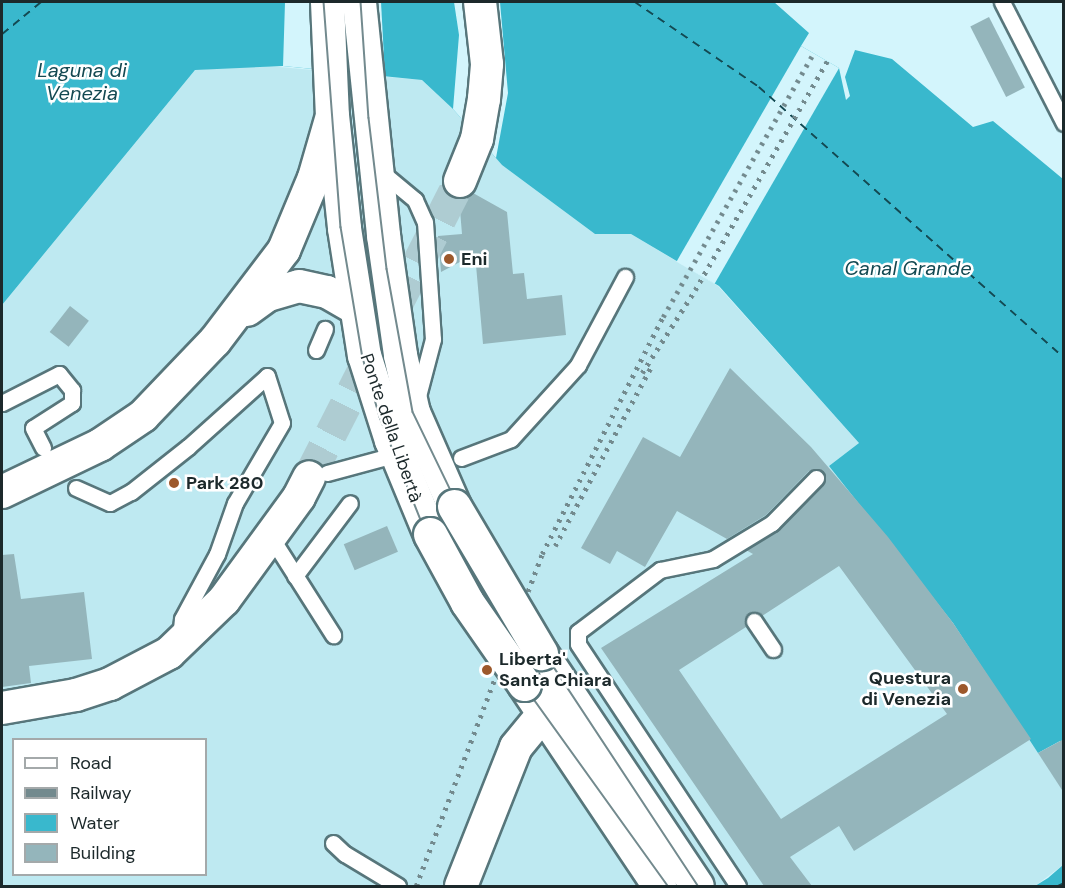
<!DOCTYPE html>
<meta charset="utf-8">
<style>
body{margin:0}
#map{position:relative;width:1065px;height:888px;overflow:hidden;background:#d3f5fc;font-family:"DM Sans",sans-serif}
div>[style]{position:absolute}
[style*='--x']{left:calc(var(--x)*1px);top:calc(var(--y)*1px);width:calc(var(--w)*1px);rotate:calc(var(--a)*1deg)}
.built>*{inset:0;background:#bee9f1}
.water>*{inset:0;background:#39b8cd}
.pier>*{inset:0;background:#d3f5fc;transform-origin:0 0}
.ferry>*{height:1.5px;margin-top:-0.75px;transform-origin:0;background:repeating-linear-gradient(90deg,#134952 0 8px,transparent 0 14px)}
.building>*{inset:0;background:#94b5bb;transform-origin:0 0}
.street-tunnel>*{height:32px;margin-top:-16px;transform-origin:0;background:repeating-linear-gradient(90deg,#aeccd2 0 32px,transparent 0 48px)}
.roads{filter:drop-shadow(2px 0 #57767b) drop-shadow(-2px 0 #57767b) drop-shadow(0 2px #57767b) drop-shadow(0 -2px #57767b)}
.lane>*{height:15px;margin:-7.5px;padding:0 7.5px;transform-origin:7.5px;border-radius:7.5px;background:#fff}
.street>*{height:32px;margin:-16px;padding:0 16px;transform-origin:16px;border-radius:16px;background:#fff}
.primary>*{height:33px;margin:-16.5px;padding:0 16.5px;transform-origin:16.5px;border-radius:16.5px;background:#fff}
.highway>*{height:33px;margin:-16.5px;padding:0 16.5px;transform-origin:16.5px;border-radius:16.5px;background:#fff}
.tram>*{height:1.5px;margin:-0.75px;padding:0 0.75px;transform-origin:0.75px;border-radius:0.75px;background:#738a8e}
.rail>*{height:4.5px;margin-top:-2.25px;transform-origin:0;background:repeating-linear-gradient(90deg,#738a8e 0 3px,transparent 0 9px)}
.bridges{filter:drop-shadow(2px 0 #57767b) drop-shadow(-2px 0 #57767b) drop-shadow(0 2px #57767b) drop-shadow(0 -2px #57767b)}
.primary-bridge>*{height:33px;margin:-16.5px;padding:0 16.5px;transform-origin:16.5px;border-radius:16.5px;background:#fff}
.dots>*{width:16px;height:16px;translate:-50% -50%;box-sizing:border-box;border:3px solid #fff;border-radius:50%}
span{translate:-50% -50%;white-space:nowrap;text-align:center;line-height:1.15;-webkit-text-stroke:5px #fff;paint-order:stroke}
.poi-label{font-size:18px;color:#1c292b;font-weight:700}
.left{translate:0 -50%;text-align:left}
.right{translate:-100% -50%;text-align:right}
.street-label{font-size:18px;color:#1c292b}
.water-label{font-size:20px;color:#134952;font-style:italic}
.frame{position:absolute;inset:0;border:3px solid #1c292b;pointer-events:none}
.legend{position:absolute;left:12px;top:738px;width:195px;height:138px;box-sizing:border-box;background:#fff;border:2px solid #a4a9aa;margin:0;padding:8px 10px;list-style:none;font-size:18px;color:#1c292b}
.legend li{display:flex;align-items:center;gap:12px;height:30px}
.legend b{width:30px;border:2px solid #a4a9aa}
</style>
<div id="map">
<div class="built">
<i style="clip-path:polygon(evenodd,258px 65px,422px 80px,453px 109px,502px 165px,595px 234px,631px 234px,718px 286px,859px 443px,829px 466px,953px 623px,1039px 753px,1060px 741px,1063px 747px,1063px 865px,1035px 886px,2px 886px,2px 305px,195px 70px,258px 65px,14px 740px,206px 740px,206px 874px,14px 874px,14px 740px)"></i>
</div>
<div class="water">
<i style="clip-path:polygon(2px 2px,774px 2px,809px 33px,801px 46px,839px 68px,846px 100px,850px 96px,845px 77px,855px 50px,892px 59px,973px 127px,993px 121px,1063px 179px,1063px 747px,1060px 741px,1038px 753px,953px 623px,829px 466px,859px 443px,719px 286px,631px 234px,595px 234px,502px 165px,453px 109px,422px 80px,283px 66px,195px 70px,2px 305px)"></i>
<i style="clip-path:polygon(1063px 865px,1063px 886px,1035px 886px,1048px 878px)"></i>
</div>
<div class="pier">
<i style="clip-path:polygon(285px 2px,381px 2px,385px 76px,283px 66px)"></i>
<i style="clip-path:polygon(454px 2px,500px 2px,508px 93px,496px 158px,453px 109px,459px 35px)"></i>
<i style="left:801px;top:46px;width:44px;height:249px;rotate:30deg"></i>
</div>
<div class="ferry">
<i style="--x:635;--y:2;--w:150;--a:34.4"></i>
<i style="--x:759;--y:87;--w:408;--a:41.6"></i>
<i style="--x:2;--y:34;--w:50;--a:-39.4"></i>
<i style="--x:1058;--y:886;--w:7;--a:-27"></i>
</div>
<div class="building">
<i style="left:989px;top:17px;width:79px;height:21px;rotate:63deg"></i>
<i style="clip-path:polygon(473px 193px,507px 212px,513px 274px,524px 273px,527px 299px,562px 295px,566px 335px,483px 344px,475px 254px,441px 272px,438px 236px,462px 234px,459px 198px)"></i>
<i style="left:70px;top:306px;width:24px;height:33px;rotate:38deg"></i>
<i style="clip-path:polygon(evenodd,730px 368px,811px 447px,888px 537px,953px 623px,1031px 739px,854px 851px,839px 826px,790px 857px,812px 886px,764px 886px,601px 648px,753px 554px,746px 550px,779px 530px,823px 485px,823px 471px,809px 471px,766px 515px,727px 539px,677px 511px,645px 567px,617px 551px,610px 564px,581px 548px,643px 437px,680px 457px,730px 368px,839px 566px,947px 714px,781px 819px,679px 670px,746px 627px,749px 613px,762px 616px,839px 566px)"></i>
<i style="left:387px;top:526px;width:28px;height:47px;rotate:67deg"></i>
<i style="clip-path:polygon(14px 554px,21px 599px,84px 592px,92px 659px,29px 666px,31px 683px,2px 687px,2px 555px)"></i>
<i style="clip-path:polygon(1064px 739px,1064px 793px,1038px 753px)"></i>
</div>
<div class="street-tunnel">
<i style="--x:309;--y:477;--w:332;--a:-63"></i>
</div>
<div class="roads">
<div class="lane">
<i style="--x:1002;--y:2;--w:136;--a:62.9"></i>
<i style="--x:379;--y:170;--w:47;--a:39.8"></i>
<i style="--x:415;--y:200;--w:24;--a:66"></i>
<i style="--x:425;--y:222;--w:117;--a:86.1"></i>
<i style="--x:433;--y:339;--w:63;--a:104.7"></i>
<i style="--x:316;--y:350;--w:23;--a:-67"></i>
<i style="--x:2;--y:403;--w:64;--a:-27"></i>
<i style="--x:59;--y:374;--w:21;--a:51"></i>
<i style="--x:72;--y:390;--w:13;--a:90"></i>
<i style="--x:72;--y:403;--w:46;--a:147.3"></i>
<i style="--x:33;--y:428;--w:22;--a:63"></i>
<i style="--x:461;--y:458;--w:53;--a:-20.8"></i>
<i style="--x:511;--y:439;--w:100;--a:-47.8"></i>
<i style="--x:578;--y:365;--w:100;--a:-61.9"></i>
<i style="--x:327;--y:473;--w:73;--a:-15"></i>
<i style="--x:76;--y:488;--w:37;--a:24"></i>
<i style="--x:110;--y:503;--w:24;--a:-28"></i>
<i style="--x:131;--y:492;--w:73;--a:-38.3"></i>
<i style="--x:188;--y:447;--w:106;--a:-41.9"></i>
<i style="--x:267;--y:376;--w:49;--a:72.3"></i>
<i style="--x:282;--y:423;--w:93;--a:120.4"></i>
<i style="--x:235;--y:503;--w:54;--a:109.4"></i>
<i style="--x:217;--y:554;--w:74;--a:118.3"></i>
<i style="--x:182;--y:619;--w:19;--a:96"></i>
<i style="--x:269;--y:534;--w:120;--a:57.6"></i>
<i style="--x:295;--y:576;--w:91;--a:-53"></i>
<i style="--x:754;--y:621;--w:34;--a:56"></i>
<i style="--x:333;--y:843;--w:16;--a:43"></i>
<i style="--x:345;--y:854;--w:62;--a:31.1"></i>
<i style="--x:738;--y:886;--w:290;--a:-123.5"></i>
<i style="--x:578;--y:644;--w:12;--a:-90"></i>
<i style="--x:578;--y:632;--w:103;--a:-37.1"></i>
<i style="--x:660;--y:570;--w:54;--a:-11.7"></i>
<i style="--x:713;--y:559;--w:69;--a:-31.4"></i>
<i style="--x:772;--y:523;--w:63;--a:-45.6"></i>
</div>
<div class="street">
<i style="--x:460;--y:181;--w:45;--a:-68"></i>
<i style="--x:477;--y:139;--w:41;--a:-80.1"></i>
<i style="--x:484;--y:99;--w:35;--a:-85"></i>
<i style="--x:487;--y:64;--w:62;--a:-96.4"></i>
<i style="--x:247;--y:310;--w:26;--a:-36"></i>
<i style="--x:268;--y:295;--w:32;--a:-16"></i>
<i style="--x:299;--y:286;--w:29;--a:12"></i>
<i style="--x:327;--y:292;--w:32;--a:30"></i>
<i style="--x:2;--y:492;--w:109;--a:-25.6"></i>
<i style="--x:100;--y:445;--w:52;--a:-34"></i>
<i style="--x:143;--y:416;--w:104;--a:-46.2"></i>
<i style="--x:215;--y:341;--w:114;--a:-52.8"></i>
<i style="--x:284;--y:250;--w:78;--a:-67.4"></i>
<i style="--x:314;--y:178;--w:61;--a:-73.9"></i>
<i style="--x:2;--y:708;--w:75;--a:-10"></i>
<i style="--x:76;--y:695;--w:36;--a:-18"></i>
<i style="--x:110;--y:684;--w:67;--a:-27.7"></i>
<i style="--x:169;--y:653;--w:76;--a:-43.9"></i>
<i style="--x:224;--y:600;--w:127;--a:-53.9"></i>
<i style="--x:299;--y:497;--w:22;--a:-63"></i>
<i style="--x:461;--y:886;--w:149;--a:-68.4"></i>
<i style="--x:516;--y:747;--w:44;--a:-50.5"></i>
<i style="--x:544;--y:713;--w:26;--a:-39"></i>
</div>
<div class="primary">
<i style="--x:332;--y:115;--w:114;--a:83.9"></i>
<i style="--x:344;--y:228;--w:129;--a:81.1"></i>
<i style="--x:364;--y:355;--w:89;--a:72.4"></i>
<i style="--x:391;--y:440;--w:102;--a:67.5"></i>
<i style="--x:383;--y:235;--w:121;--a:81.9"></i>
<i style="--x:400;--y:355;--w:58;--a:77.2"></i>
<i style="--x:413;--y:412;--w:103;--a:66.4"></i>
<i style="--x:541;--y:653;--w:280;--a:56.2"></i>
<i style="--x:524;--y:684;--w:243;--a:56.2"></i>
</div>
<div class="highway">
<i style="--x:327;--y:2;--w:113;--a:87.5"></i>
<i style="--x:359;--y:2;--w:234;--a:84.1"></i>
</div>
</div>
<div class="tram">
<i style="--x:324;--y:2;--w:226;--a:85.7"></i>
<i style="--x:341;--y:227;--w:133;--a:80.5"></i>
<i style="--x:363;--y:358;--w:61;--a:73.9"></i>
<i style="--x:380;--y:417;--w:127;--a:68.3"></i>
<i style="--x:427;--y:535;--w:68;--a:61.9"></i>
<i style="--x:459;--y:595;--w:358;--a:54.3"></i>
<i style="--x:361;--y:2;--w:116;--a:86.1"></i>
<i style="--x:369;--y:118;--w:152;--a:83.2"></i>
<i style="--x:387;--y:269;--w:145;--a:79.7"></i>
<i style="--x:413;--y:412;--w:172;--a:64.2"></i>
<i style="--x:488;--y:567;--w:382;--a:56.6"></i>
</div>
<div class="rail">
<i style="--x:642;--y:373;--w:98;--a:-57.4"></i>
<i style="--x:695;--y:290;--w:268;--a:-60"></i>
<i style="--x:555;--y:546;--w:203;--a:-61.8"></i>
<i style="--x:416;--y:886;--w:355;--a:-69.2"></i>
<i style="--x:542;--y:554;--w:266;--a:-63"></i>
<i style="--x:663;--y:317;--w:305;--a:-60.3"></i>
</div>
<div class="bridges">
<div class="primary-bridge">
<i style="--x:454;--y:506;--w:171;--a:59.4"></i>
<i style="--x:430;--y:534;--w:77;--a:61.4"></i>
<i style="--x:467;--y:602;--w:100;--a:55.2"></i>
</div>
</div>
<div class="dots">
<i style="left:449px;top:259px;background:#9c582b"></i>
<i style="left:174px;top:483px;background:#9c582b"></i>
<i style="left:487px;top:670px;background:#9c582b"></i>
<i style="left:963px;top:689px;background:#9c582b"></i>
</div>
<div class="poi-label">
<span class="left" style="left:461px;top:259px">Eni</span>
<span class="left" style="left:186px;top:483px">Park 280</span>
<span class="left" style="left:499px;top:670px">Liberta'<br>Santa Chiara</span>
<span class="right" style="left:951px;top:689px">Questura<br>di Venezia</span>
</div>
<div class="street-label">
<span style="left:391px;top:428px;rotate:71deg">Ponte della Libertà</span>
</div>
<div class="water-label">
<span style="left:82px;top:82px">Laguna di<br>Venezia</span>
<span style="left:908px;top:268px">Canal Grande</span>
</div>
<div class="frame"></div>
<ul class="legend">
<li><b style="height:8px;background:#fff"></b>Road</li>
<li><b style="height:8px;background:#738a8e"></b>Railway</li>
<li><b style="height:16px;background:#39b8cd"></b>Water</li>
<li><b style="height:16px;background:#94b5bb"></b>Building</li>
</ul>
</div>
